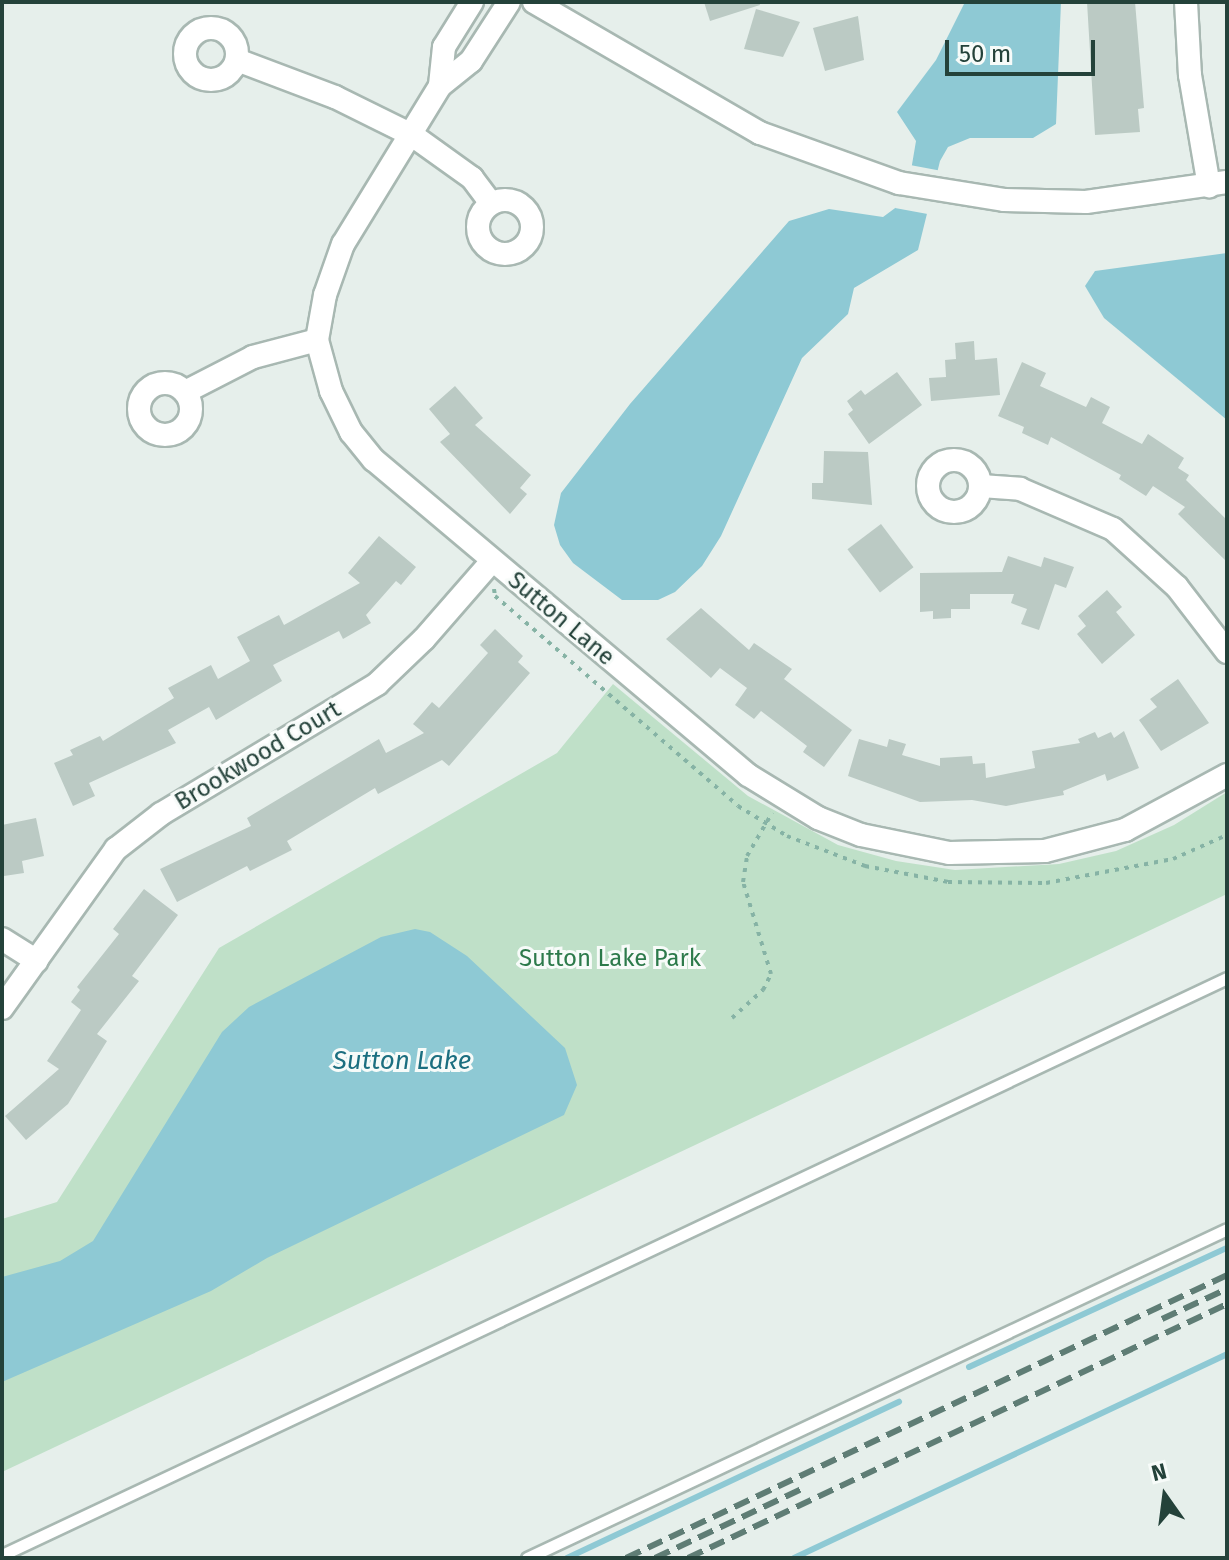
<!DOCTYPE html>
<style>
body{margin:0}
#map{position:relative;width:1229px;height:1560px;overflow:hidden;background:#e6efeb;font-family:"Fira Sans",sans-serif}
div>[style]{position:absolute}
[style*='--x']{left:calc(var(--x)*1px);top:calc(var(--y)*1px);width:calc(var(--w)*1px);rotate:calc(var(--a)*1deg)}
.green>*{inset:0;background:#bfe0c8}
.water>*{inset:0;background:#8ec9d4}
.pier>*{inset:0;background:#e6efeb}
.stream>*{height:6px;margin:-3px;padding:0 3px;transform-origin:3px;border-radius:3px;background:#8ec9d4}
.building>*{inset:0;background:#bbcac4;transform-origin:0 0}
.path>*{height:4px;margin-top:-2px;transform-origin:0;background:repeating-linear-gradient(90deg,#86b3a5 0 4px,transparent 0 10px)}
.roads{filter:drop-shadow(2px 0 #a8b8b2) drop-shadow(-2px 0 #a8b8b2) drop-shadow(0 2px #a8b8b2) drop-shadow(0 -2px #a8b8b2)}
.lane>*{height:11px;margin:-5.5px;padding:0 5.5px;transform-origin:5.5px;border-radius:5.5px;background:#fff}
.street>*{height:22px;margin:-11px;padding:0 11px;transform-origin:11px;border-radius:11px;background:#fff}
.street>.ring{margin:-11px;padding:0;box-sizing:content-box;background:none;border:22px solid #fff;border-radius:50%}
.rail>*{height:6px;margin-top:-3px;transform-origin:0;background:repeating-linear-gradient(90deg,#5f7d75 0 16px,transparent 0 24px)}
span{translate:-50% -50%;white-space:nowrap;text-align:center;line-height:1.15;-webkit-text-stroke:6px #f7fbf9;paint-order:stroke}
.street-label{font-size:24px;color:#24423a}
.park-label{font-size:24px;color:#2d7a4b}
.water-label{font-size:26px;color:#1c6f80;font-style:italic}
.frame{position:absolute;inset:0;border:4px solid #24423a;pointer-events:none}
.north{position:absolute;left:1125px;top:1456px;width:80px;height:80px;-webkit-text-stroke:6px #f7fbf9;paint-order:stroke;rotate:346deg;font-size:22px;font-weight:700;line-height:32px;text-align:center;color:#24423a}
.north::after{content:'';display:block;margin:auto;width:28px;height:36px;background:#24423a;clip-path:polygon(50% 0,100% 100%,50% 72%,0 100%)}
.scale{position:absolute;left:945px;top:40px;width:150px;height:36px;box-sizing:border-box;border:4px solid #24423a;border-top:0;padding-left:10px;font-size:24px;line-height:28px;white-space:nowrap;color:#24423a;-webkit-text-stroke:6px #f7fbf9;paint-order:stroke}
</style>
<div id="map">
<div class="green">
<i style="clip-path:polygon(613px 684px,748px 796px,838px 845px,896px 861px,955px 870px,1059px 864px,1116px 851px,1174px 825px,1227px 792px,1227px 894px,2px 1472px,2px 1219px,57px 1202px,219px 948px,557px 753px)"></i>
</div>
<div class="water">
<i style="clip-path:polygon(965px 2px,1061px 2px,1056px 124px,1033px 138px,970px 138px,948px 147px,940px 161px,918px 250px,854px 288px,848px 314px,802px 358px,721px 536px,702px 566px,675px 592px,658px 600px,622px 600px,573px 563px,560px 545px,554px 525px,561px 493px,630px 404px,789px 221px,829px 209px,883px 217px,906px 200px,916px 141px,897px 112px,936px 60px)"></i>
<i style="clip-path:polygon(1227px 253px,1227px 420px,1104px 318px,1085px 286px,1095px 271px)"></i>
<i style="clip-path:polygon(415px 929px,430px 932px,467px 956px,565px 1048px,577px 1085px,564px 1115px,267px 1258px,211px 1291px,2px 1382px,2px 1277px,60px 1261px,93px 1241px,222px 1032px,249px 1007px,381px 937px)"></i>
</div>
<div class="pier">
<i style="clip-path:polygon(910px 165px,942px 171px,933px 215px,895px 208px)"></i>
</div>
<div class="stream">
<i style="--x:969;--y:1367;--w:284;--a:-24.8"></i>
<i style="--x:567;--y:1558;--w:367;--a:-25.2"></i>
<i style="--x:794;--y:1558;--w:479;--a:-25.2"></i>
</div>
<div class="building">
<i style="clip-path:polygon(704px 2px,759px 2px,760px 5px,710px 21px)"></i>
<i style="clip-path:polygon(1087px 2px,1135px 2px,1144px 108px,1138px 109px,1140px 132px,1095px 135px)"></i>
<i style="clip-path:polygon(756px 9px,800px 22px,783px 57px,744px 49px)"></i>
<i style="clip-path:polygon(858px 16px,864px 60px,825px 71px,813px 28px)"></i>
<i style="clip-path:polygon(974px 341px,975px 360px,997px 358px,1000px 395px,931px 401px,929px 378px,946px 377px,945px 360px,956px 359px,955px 343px)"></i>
<i style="clip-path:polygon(1022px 362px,1046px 373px,1040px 386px,1086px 407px,1091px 397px,1110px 407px,1102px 423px,1142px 444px,1148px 434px,1184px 458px,1178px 468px,1189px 475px,1186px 480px,1227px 520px,1227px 562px,1178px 514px,1185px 507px,1153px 486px,1146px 496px,1119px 479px,1121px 475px,1051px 437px,1048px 445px,1022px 433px,1024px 427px,998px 416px)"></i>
<i style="clip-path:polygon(897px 372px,922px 405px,869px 444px,848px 414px,853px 410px,847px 401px,861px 390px,865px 395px)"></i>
<i style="clip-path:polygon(455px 386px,483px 418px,475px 425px,531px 475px,520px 488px,527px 494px,510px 514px,440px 442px,450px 434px,429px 409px)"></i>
<i style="clip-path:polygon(824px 451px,868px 452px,872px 505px,812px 499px,812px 483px,823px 483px)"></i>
<i style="left:881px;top:524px;width:54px;height:42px;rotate:53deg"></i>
<i style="clip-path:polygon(379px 536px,416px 567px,401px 585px,396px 581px,366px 615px,371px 623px,343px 639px,339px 631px,273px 665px,282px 681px,216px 720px,209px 707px,168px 730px,176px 743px,89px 783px,95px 796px,73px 806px,54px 763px,73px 755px,70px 750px,100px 736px,103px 741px,174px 698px,168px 688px,211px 665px,218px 679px,250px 661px,237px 637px,279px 615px,284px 625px,360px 583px,348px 573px)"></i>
<i style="clip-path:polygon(1008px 556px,1041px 567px,1044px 557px,1074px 567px,1066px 588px,1055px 584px,1039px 630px,1021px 624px,1027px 609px,1011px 603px,1014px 594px,970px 594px,970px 609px,951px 609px,951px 618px,933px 619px,933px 611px,920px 612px,920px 573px,1002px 572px)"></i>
<i style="clip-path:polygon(1107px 590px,1122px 607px,1116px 612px,1135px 635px,1102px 664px,1077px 634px,1086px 626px,1078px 616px)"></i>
<i style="clip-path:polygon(701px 608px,749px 650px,754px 643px,792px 669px,784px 679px,852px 730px,824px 767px,803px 752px,807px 746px,761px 711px,754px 719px,735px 705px,747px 688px,720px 668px,711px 678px,666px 639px)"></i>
<i style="clip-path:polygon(495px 629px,523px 656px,518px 662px,530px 673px,449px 766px,442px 760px,378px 794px,375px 788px,287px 841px,292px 850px,250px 871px,247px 866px,177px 902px,160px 869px,251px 826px,247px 818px,379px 739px,386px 753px,424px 733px,413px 724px,432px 702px,439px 708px,488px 653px,480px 645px)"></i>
<i style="clip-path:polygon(1178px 679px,1209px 723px,1161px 751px,1139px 720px,1157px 707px,1150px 699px)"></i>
<i style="clip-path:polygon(1124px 731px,1139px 768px,1107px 781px,1105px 774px,1063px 791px,1064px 795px,1006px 806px,972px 800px,920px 802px,848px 776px,859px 739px,887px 747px,889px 739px,906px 744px,902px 755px,940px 766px,940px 758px,972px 756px,973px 764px,985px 763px,986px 778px,1035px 768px,1032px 751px,1080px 743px,1078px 739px,1095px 732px,1098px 738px,1111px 732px,1114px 738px)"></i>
<i style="clip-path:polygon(36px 818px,44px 856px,22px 861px,24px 873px,4px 876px,2px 825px)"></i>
<i style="clip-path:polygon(144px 889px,178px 915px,132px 976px,139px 981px,97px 1034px,107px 1041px,68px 1104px,26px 1140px,5px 1116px,59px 1069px,47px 1061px,81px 1010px,71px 1002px,80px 990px,77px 987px,119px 934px,113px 929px)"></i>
</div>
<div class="path">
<i style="--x:494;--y:589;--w:7;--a:82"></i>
<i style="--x:495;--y:596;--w:321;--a:40.8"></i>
<i style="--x:738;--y:806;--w:57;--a:31.5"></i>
<i style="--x:787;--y:836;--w:84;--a:21"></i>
<i style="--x:865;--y:866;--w:85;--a:10.9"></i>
<i style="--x:948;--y:882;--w:98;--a:0.6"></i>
<i style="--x:1046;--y:883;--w:129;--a:-10.7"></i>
<i style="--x:1173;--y:859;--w:59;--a:-24"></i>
<i style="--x:732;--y:1018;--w:42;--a:-42.1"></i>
<i style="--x:763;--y:990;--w:18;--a:-63"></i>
<i style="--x:771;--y:974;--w:96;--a:-106.9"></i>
<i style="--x:743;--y:882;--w:26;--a:-81"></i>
<i style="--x:747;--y:856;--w:50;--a:-59.8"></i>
</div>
<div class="roads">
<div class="lane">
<i style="--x:2;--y:1555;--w:1354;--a:-25.22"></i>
<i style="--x:527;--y:1558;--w:773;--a:-25.17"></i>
</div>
<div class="street">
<i style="--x:472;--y:2;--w:53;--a:121.9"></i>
<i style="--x:444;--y:47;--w:39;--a:96"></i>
<i style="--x:440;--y:86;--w:185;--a:121.5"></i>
<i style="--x:343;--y:244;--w:54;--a:109.4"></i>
<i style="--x:325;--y:295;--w:46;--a:100.1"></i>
<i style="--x:317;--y:340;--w:53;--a:74.6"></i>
<i style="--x:331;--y:391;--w:46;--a:64"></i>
<i style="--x:351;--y:432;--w:36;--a:51"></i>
<i style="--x:374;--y:460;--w:489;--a:40.1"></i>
<i style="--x:748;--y:775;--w:82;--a:31.6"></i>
<i style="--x:818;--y:818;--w:46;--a:21.6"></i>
<i style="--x:861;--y:835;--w:90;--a:11.6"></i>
<i style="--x:949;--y:853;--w:96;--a:-1.2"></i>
<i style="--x:1045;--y:851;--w:83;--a:-14.7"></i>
<i style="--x:1125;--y:830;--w:116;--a:-28.3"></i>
<i style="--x:534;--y:2;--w:261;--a:30.1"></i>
<i style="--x:760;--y:133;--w:148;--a:19.8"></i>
<i style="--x:899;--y:183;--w:106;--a:9.2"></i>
<i style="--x:1004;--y:200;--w:82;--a:1.4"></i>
<i style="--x:1086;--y:202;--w:142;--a:-8.1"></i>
<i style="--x:1186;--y:2;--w:73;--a:86.9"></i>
<i style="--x:1190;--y:75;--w:113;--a:80.3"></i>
<i class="ring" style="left:185px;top:28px;width:30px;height:30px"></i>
<i style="--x:237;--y:60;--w:105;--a:20.7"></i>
<i style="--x:335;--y:97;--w:86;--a:26.3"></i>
<i style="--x:412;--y:135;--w:74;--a:35.6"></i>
<i style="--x:472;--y:178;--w:31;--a:53"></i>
<i style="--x:440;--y:86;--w:40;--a:-39"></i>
<i style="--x:471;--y:61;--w:70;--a:-57.2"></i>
<i class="ring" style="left:478px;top:200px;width:32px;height:32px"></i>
<i class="ring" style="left:139px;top:383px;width:30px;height:30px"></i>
<i style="--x:185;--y:392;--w:76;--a:-27.2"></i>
<i style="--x:253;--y:357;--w:66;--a:-14.9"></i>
<i class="ring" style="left:928px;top:460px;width:30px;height:30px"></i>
<i style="--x:981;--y:486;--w:39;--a:4"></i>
<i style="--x:1020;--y:489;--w:101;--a:23.3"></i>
<i style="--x:1113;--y:529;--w:86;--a:42.2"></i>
<i style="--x:1177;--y:587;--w:82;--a:52.4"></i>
<i style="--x:2;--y:939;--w:41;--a:32.2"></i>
<i style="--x:2;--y:1008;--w:196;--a:-54.4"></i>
<i style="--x:116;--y:849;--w:57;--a:-37.9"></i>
<i style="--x:161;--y:814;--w:252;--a:-31"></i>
<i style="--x:377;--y:684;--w:65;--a:-43.8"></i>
<i style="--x:424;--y:639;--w:103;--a:-48.9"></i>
</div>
</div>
<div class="rail">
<i style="--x:1162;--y:1319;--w:72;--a:-24.8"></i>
<i style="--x:626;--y:1558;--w:664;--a:-25.21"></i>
<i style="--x:655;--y:1558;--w:165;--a:-25.2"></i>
<i style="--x:688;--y:1558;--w:596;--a:-25.23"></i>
</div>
<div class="street-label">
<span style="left:561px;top:619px;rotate:40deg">Sutton Lane</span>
<span style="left:258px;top:756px;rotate:-31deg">Brookwood Court</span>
</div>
<div class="park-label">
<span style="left:610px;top:959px">Sutton Lake Park</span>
</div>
<div class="water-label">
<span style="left:402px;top:1061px">Sutton Lake</span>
</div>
<div class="frame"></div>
<div class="north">N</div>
<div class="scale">50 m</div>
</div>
